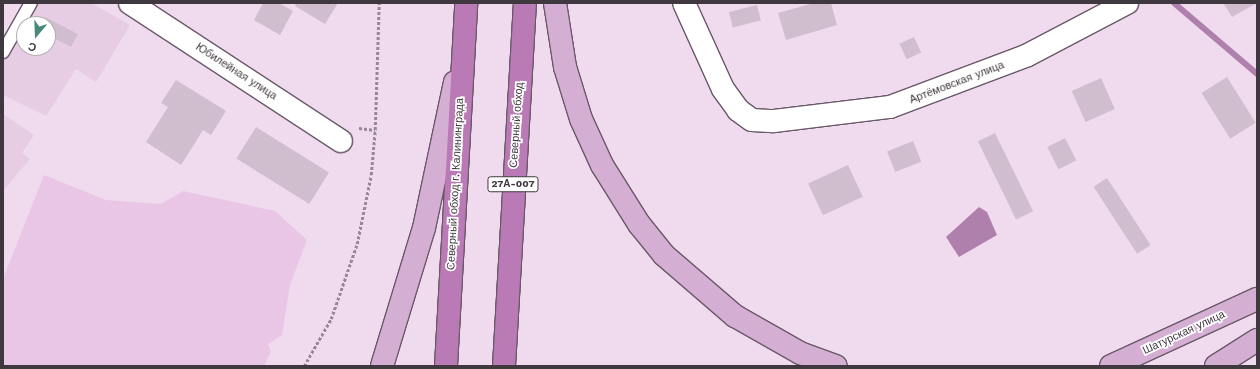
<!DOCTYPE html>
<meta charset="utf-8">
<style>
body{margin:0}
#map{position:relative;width:1260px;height:369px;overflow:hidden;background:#efdbed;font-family:"Work Sans",sans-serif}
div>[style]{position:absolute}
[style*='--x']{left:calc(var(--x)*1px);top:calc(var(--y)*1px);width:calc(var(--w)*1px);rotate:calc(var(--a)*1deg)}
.built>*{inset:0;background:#e7cde4}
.green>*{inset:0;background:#e9c6e6}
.water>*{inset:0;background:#b080ac}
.stream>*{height:6px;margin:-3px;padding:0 3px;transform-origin:3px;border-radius:3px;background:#b080ac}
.building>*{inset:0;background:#d0bdce;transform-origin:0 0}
.path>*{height:2.5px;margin-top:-1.25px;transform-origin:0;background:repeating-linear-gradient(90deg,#958794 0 3px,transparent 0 5px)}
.roads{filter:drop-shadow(1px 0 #695868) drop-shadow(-1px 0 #695868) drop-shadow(0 1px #695868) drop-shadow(0 -1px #695868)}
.lane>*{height:12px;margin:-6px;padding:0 6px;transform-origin:6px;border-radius:6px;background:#fff}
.street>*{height:22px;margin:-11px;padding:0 11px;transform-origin:11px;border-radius:11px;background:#fff}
.primary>*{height:22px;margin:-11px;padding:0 11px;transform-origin:11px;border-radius:11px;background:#d5afd3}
.highway>*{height:22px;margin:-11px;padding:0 11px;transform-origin:11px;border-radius:11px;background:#b97ab5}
span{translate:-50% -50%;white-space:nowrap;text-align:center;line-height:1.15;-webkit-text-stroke:3.5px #fff;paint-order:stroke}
.shield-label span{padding:1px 3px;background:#fff;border:1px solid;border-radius:3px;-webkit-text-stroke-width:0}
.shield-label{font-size:10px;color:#40383f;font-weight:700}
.street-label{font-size:11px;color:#40383f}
.frame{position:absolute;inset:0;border:4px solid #40383f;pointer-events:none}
.north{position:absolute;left:16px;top:16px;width:40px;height:40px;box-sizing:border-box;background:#fff;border:1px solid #b3afb2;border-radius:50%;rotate:199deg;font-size:11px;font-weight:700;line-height:16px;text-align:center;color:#40383f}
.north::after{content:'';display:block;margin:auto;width:14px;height:18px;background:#478a7d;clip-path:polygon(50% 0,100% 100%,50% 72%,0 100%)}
</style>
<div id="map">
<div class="built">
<i style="clip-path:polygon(evenodd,23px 3px,91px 3px,130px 25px,96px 82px,76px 69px,46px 116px,3px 95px,3px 48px,23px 3px,24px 24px,48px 24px,48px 48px,24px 48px,24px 24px)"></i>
<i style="clip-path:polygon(3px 114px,34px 135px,22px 153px,30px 159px,3px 191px)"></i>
</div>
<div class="green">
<i style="clip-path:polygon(44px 175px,106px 200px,161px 204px,183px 191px,275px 211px,307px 240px,290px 285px,282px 335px,268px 344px,271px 351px,264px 366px,3px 366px,3px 279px)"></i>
</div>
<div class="water">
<i style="clip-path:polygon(979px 207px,987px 212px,997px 235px,959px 257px,946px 237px)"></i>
</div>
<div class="stream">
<i style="--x:1174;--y:3;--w:109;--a:40.5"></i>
</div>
<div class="building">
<i style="clip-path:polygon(263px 3px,279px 3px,293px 11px,280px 35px,254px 20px)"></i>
<i style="clip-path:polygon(296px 3px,338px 3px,325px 24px,295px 6px)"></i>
<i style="clip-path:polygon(814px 3px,831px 3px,837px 25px,786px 40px,778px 13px)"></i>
<i style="clip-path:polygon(1223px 3px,1257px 3px,1232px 17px)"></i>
<i style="left:757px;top:5px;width:16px;height:29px;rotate:76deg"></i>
<i style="clip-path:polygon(45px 17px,78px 34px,71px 47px,48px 35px,48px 24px,42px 24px)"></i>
<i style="left:914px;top:37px;width:17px;height:16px;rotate:65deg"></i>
<i style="left:1227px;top:77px;width:54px;height:30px;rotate:58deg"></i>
<i style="left:1101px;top:78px;width:34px;height:32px;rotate:66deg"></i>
<i style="clip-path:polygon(176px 80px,226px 111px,211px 135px,203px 130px,181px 165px,146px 142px,168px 107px,161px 103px)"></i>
<i style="left:256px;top:127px;width:86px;height:37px;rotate:32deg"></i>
<i style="left:995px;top:133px;width:87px;height:19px;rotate:64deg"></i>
<i style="left:1065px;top:138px;width:25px;height:20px;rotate:63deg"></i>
<i style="left:913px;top:141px;width:22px;height:28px;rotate:68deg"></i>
<i style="left:848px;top:165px;width:35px;height:44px;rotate:65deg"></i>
<i style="left:1107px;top:178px;width:80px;height:16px;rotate:57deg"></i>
</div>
<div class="path">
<i style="--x:359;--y:128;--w:16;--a:7"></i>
<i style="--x:375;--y:130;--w:127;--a:-88.2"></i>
<i style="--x:304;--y:366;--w:54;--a:-60.1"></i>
<i style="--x:331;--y:319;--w:79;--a:-70.9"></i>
<i style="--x:357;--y:244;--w:70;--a:-78.5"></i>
<i style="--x:371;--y:175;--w:45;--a:-84.9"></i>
</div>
<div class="roads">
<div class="lane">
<i style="--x:3;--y:52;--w:56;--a:-60.3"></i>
</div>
<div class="street">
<i style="--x:130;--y:3;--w:252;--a:33.2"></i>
<i style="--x:684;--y:3;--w:94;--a:65.6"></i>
<i style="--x:723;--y:89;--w:26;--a:54"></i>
<i style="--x:738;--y:110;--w:17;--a:36"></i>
<i style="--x:752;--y:120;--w:22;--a:3"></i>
<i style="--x:774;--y:121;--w:117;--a:-6.9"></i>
<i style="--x:890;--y:107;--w:147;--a:-20.6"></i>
<i style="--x:1028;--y:55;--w:112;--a:-27.7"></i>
</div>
<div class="primary">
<i style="--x:555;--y:3;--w:65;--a:81.1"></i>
<i style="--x:565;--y:67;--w:54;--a:72.9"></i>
<i style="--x:581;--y:119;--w:51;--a:65.5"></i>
<i style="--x:602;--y:165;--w:70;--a:57.9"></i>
<i style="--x:639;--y:224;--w:40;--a:51"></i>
<i style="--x:664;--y:255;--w:94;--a:40.7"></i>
<i style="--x:735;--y:316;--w:75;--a:29.6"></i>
<i style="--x:800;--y:353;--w:38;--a:20"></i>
<i style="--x:382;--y:366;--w:144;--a:-73.1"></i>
<i style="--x:424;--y:228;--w:149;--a:-78"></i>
<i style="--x:1111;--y:366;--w:161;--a:-24.7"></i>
<i style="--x:1216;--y:366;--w:49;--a:-32.4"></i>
</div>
<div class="highway">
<i style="--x:446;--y:366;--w:364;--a:-86.8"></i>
<i style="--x:504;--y:366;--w:364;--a:-86.7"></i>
</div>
</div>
<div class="shield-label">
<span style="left:513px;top:184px">27А-007</span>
</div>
<div class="street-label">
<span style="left:236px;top:72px;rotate:33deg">Юбилейная улица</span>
<span style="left:957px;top:83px;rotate:-21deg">Артёмовская улица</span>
<span style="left:517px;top:125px;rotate:-86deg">Северный обход</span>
<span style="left:456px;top:184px;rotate:-87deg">Северный обход г. Калининграда</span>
<span style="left:1184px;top:333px;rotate:-25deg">Шатурская улица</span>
</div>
<div class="frame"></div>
<div class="north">С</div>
</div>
